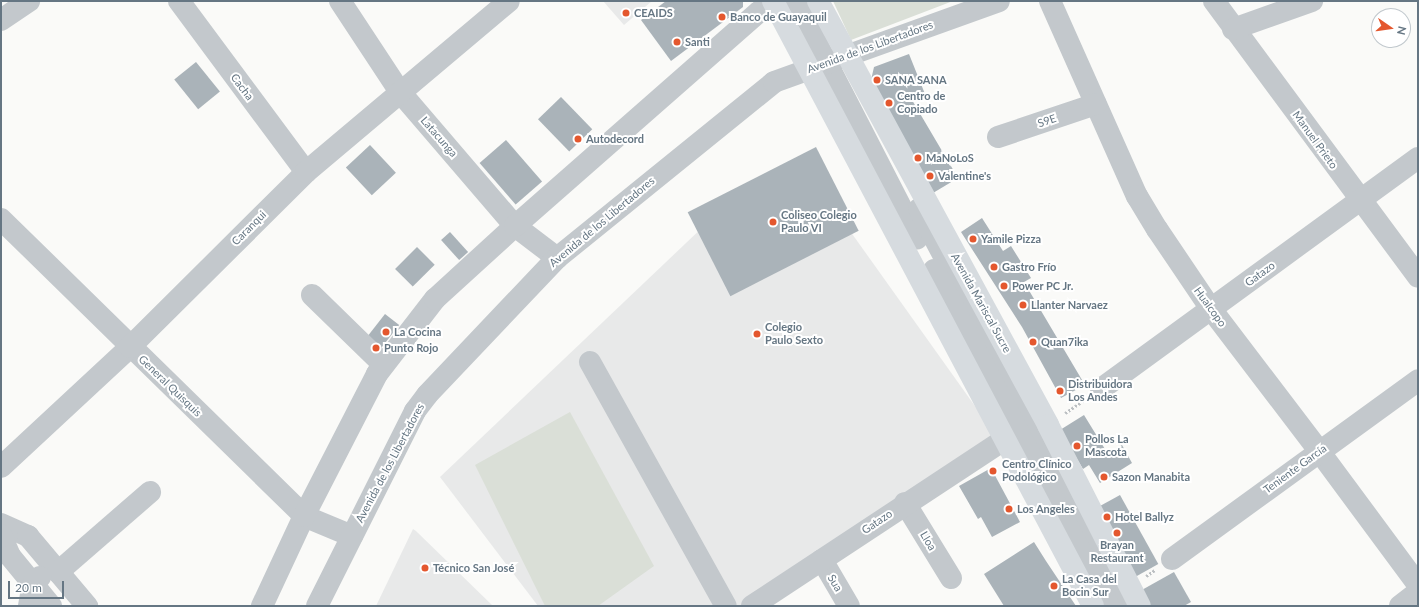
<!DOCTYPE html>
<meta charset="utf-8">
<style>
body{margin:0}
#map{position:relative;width:1419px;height:607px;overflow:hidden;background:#fafaf8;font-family:Lato,sans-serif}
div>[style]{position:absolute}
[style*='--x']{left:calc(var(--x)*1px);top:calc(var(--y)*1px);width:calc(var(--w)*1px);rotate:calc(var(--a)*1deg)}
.built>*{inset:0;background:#e8e9e9}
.green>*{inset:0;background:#dadfd7}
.building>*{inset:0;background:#aab3b9;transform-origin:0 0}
.path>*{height:2.5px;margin-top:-1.25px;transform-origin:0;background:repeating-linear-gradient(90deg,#bbbfc2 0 2px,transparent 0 4px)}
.minor>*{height:22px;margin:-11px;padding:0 11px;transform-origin:11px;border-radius:11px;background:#c3c8cc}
.major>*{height:22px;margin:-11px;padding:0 11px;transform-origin:11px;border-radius:11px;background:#d6dbdf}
.dots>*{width:11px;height:11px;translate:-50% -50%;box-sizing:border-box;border:2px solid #fff;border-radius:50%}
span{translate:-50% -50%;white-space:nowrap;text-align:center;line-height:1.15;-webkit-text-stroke:4px #fff;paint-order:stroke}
.poi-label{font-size:11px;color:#657683;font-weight:700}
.left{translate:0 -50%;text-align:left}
.street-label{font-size:11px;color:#657683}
.frame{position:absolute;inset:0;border:2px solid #657683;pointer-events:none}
.north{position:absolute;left:1371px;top:8px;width:40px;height:40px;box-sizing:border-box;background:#fff;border:1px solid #c1c8cd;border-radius:50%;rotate:103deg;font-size:11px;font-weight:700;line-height:16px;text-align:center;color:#657683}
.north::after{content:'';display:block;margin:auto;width:14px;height:18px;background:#e4572e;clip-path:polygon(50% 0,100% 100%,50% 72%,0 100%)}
.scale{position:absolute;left:8px;top:581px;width:56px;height:18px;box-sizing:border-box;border:2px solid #657683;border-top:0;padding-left:5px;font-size:12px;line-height:14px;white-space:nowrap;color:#657683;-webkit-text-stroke:3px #fff;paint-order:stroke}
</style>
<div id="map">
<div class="built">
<i style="clip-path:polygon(603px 1px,652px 1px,624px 25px)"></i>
<i style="clip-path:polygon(798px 158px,1002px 444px,749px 606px,538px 606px,440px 477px,706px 224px)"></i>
<i style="clip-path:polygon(413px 529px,416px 531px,493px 606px,376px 606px)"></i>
</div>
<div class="green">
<i style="clip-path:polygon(833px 1px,953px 1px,851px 40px)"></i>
<i style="clip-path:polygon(570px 412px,654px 566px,598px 606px,545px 606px,475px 465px)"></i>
</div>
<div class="building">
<i style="clip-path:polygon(666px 1px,743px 1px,743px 7px,671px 61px,641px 20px)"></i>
<i style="clip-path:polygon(909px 54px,925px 94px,912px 100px,958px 178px,933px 193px,871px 80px,874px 67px)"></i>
<i style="left:196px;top:62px;width:38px;height:28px;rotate:51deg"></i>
<i style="left:561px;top:97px;width:45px;height:32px;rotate:46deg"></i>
<i style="left:506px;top:140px;width:55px;height:35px;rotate:49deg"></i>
<i style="left:370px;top:145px;width:38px;height:33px;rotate:47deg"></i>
<i style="left:816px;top:147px;width:94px;height:144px;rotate:63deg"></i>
<i style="clip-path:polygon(982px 218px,1003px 251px,1011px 246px,1031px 278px,1024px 282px,1085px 385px,1061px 398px,1022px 327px,961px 232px)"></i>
<i style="left:450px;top:232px;width:27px;height:12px;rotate:48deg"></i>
<i style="left:417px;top:247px;width:25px;height:31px;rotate:45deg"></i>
<i style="left:385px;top:314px;width:18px;height:33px;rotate:38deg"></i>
<i style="clip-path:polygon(1084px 415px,1108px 454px,1122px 445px,1132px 463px,1100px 483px,1089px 465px,1083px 469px,1060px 430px)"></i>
<i style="clip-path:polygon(991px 468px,1020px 522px,992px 537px,981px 517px,978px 519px,959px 486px)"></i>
<i style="left:1120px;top:495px;width:79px;height:27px;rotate:61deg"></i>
<i style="clip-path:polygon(1034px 542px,1046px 561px,1076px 606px,1004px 606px,984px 574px)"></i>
<i style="clip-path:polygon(1174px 572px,1191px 602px,1184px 606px,1148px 606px,1140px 591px)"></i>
</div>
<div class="path">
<i style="--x:1065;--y:413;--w:25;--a:-34"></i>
<i style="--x:1146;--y:576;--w:11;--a:-34"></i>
</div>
<div class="minor">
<i style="--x:179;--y:1;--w:213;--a:53.4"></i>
<i style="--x:340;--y:1;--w:109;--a:56.6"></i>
<i style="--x:400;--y:92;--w:177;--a:49.4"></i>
<i style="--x:515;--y:226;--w:53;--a:37.3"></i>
<i style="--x:795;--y:1;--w:267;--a:62.8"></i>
<i style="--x:1050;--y:1;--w:214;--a:66"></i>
<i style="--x:1137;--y:196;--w:39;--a:59"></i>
<i style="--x:1157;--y:229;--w:97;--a:56"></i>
<i style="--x:1211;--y:309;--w:178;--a:52.7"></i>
<i style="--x:1319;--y:451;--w:167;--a:53.5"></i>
<i style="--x:1214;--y:1;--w:343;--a:53.5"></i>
<i style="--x:1;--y:20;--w:34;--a:-34"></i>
<i style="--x:1233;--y:29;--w:84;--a:-19.5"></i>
<i style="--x:998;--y:137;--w:103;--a:-18.6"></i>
<i style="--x:919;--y:209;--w:449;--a:62.2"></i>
<i style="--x:1;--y:219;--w:424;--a:44.4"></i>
<i style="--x:304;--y:516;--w:52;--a:22.6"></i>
<i style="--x:934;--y:270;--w:379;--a:62.5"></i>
<i style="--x:312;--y:295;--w:99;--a:44.2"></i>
<i style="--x:590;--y:362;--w:279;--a:60.9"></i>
<i style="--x:1101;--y:389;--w:392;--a:-36.1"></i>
<i style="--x:1;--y:467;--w:176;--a:-42.9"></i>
<i style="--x:130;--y:347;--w:248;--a:-44.8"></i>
<i style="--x:306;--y:172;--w:265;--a:-40.1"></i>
<i style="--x:905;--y:503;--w:88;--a:58.5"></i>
<i style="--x:1;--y:524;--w:30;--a:24"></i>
<i style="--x:28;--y:536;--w:92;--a:49.9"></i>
<i style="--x:1;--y:535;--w:23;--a:67"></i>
<i style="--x:10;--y:556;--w:65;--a:50.6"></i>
<i style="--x:1172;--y:559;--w:304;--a:-36"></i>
<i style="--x:822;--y:560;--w:53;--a:59.6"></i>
<i style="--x:58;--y:572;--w:122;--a:-41"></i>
<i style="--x:29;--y:606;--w:22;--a:-80"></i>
<i style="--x:33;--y:584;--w:10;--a:-45"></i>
<i style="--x:262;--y:606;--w:99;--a:-65"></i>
<i style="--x:304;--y:516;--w:160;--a:-62.8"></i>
<i style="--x:377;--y:374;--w:95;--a:-52.3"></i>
<i style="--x:435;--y:299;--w:108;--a:-42.4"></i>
<i style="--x:515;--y:226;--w:325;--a:-41.3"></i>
<i style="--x:759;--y:12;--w:28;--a:-23"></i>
<i style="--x:317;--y:606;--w:218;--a:-63.3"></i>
<i style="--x:415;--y:411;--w:20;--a:-53"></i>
<i style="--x:427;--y:395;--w:189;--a:-46.5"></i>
<i style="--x:557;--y:258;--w:279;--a:-39"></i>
<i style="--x:774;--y:82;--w:239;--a:-19.8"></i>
<i style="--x:752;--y:606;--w:302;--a:-33.4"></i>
<i style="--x:1400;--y:606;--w:23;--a:-38"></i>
</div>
<div class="major">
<i style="--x:773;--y:1;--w:684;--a:62.12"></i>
<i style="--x:818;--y:1;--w:482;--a:61.5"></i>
<i style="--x:1048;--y:425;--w:203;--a:63.1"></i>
</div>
<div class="dots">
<i style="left:626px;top:13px;background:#e4572e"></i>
<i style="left:722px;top:17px;background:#e4572e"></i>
<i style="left:677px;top:42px;background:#e4572e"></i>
<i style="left:877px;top:80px;background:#e4572e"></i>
<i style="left:889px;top:103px;background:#e4572e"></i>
<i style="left:578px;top:139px;background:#e4572e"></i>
<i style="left:918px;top:158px;background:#e4572e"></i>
<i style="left:930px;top:176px;background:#e4572e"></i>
<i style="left:773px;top:222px;background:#e4572e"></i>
<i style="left:973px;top:239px;background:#e4572e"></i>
<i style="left:994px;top:267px;background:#e4572e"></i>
<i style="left:1004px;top:286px;background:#e4572e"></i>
<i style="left:1023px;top:305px;background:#e4572e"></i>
<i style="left:386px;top:332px;background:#e4572e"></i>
<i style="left:757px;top:334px;background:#e4572e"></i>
<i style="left:1033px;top:342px;background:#e4572e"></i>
<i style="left:376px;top:348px;background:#e4572e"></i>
<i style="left:1060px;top:391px;background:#e4572e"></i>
<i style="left:1077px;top:446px;background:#e4572e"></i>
<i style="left:993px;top:471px;background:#e4572e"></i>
<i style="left:1104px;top:477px;background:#e4572e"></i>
<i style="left:1009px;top:509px;background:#e4572e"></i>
<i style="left:1107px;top:517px;background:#e4572e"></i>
<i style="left:1117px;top:533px;background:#e4572e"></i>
<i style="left:425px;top:568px;background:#e4572e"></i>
<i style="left:1054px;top:586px;background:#e4572e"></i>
</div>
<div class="poi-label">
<span class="left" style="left:634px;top:13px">CEAIDS</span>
<span class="left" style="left:730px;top:17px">Banco de Guayaquil</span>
<span class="left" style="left:685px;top:42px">Santi</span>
<span class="left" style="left:885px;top:80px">SANA SANA</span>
<span class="left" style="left:897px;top:103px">Centro de<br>Copiado</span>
<span class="left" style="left:586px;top:139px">Autodecord</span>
<span class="left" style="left:926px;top:158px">MaNoLoS</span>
<span class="left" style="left:938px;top:176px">Valentine's</span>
<span class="left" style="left:781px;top:222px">Coliseo Colegio<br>Paulo VI</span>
<span class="left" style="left:981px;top:239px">Yamile Pizza</span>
<span class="left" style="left:1002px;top:267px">Gastro Frío</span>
<span class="left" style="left:1012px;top:286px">Power PC Jr.</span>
<span class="left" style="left:1031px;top:305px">Llanter Narvaez</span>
<span class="left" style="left:765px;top:334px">Colegio<br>Paulo Sexto</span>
<span class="left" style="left:394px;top:332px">La Cocina</span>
<span class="left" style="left:1041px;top:342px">Quan7ika</span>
<span class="left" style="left:384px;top:348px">Punto Rojo</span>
<span class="left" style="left:1068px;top:391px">Distribuidora<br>Los Andes</span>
<span class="left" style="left:1085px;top:446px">Pollos La<br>Mascota</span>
<span class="left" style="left:1002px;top:471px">Centro Clínico<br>Podológico</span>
<span class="left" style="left:1112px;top:477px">Sazon Manabita</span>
<span class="left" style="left:1017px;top:509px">Los Angeles</span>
<span class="left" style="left:1115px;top:517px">Hotel Ballyz</span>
<span style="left:1117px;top:552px">Brayan<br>Restaurant</span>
<span class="left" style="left:433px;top:568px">Técnico San José</span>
<span class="left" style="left:1062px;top:586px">La Casa del<br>Bocin Sur</span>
</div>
<div class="street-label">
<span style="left:870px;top:47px;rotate:-20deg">Avenida de los Libertadores</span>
<span style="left:242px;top:87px;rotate:53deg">Cacha</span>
<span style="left:1047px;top:121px;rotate:-19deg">S9E</span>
<span style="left:439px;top:137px;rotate:49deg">Latacunga</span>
<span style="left:1315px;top:140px;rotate:54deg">Manuel Prieto</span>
<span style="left:602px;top:222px;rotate:-40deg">Avenida de los Libertadores</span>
<span style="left:249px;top:228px;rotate:-45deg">Caranqui</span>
<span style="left:1260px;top:274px;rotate:-36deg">Gatazo</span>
<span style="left:981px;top:303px;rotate:61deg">Avenida Mariscal Sucre</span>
<span style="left:1210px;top:307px;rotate:54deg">Hualcopo</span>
<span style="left:170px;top:386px;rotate:44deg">General Quisquis</span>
<span style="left:390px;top:463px;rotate:-62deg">Avenida de los Libertadores</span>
<span style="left:1295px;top:469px;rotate:-36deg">Teniente García</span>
<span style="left:877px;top:522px;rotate:-34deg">Gatazo</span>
<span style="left:928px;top:541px;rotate:59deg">Lloa</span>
<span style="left:835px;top:583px;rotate:59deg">Sua</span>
</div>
<div class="frame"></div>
<div class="north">N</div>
<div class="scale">20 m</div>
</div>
